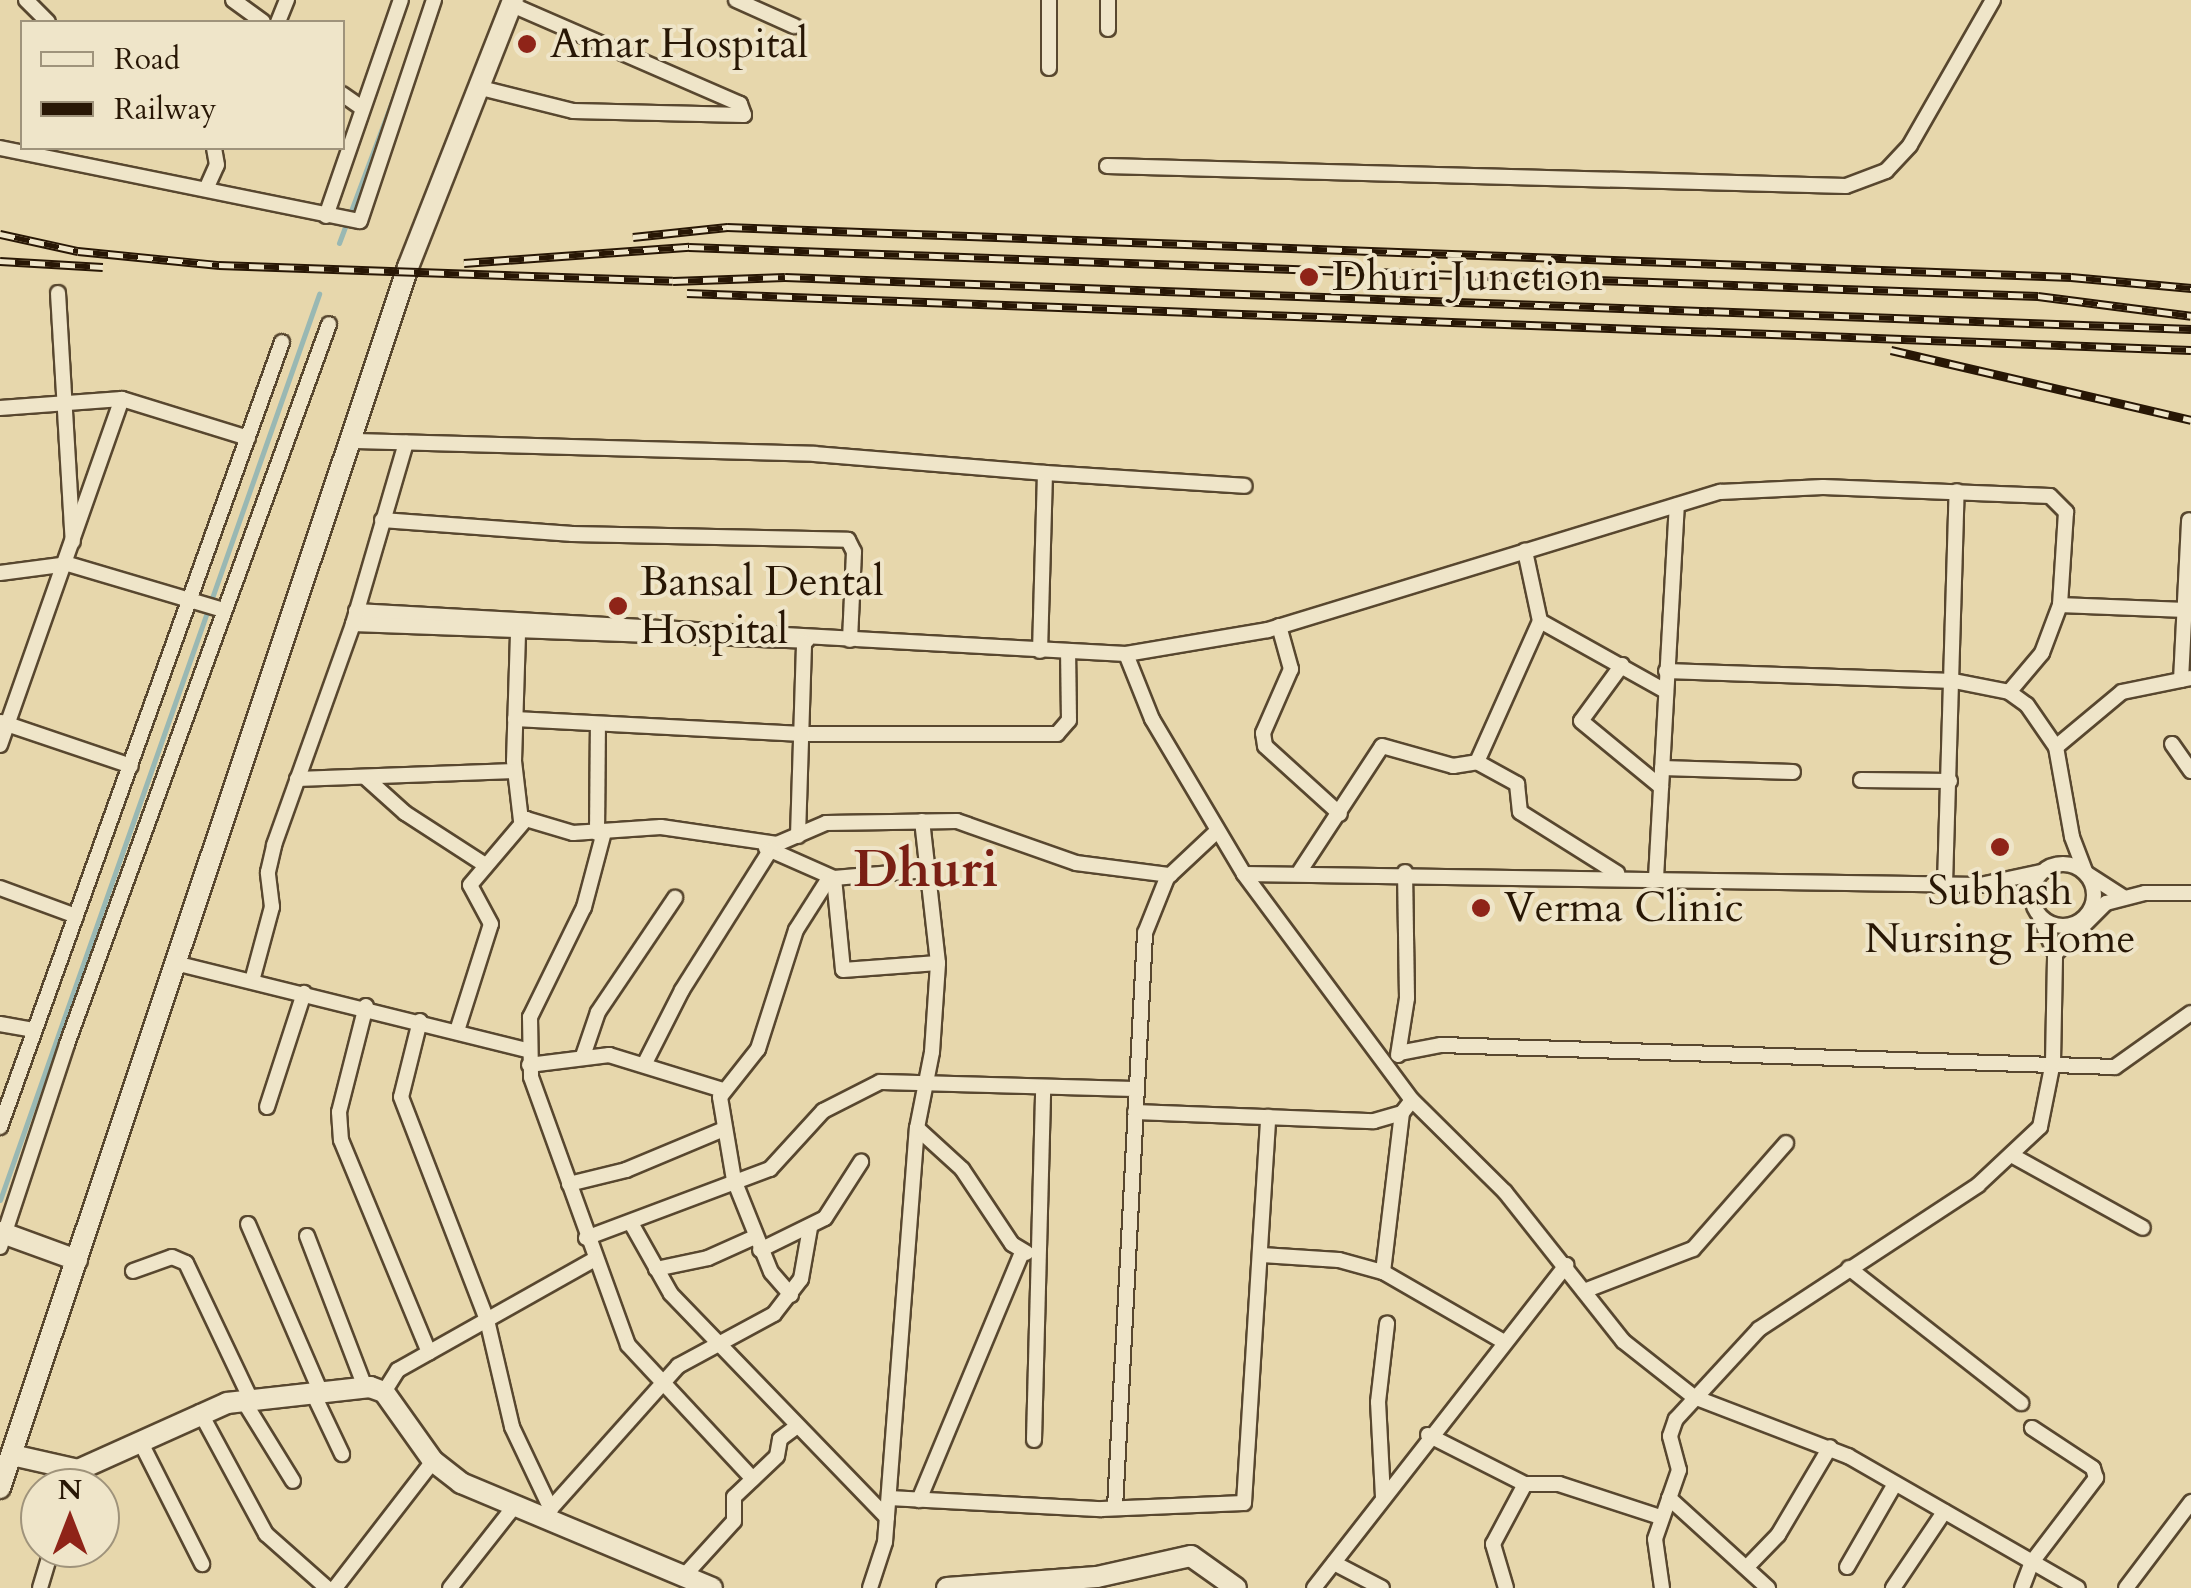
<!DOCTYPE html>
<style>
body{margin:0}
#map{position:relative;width:2191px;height:1588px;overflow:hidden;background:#e7d7ac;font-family:Cardo,serif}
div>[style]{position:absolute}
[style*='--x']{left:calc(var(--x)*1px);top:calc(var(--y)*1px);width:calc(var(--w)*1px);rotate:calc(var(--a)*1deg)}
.stream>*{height:5px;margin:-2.5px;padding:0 2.5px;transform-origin:2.5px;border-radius:2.5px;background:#99b8b3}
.roads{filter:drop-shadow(2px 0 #58472f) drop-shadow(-2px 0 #58472f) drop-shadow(0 2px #58472f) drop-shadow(0 -2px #58472f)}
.street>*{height:14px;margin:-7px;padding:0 7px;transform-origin:7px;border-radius:7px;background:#efe5c9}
.street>.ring{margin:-7px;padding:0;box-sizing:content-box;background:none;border:14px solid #efe5c9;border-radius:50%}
.secondary>*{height:20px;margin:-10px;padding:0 10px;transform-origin:10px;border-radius:10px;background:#efe5c9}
.rail>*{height:9px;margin-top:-4.5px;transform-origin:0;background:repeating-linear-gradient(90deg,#efe5c9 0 15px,#281705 0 30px);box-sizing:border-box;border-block:2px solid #281705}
.dots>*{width:28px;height:28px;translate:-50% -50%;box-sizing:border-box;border:5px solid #efe5c9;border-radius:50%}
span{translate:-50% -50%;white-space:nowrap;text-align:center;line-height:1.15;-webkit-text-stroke:8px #efe5c9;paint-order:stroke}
.poi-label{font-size:42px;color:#281705}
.left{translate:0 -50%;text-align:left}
.district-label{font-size:52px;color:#7a1f14;font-weight:700}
.legend{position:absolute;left:20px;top:20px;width:325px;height:130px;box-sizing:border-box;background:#efe5c9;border:2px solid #9f937b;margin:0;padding:12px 18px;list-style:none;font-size:30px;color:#281705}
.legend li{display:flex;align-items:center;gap:20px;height:50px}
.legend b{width:50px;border:2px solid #9f937b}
.north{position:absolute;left:20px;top:1468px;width:100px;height:100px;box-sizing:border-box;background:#efe5c9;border:2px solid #9f937b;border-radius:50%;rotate:0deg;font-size:28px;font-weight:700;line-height:40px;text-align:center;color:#281705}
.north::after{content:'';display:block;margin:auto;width:35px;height:45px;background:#8f2418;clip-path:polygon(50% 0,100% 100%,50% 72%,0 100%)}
</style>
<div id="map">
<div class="stream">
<i style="--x:420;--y:21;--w:22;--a:-74"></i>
<i style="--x:339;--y:243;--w:186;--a:-69.5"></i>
<i style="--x:0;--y:1200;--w:961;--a:-70.6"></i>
</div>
<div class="roads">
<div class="street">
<i style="--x:26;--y:0;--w:31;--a:45"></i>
<i style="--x:233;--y:0;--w:37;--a:36"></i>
<i style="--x:736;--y:0;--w:64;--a:24.1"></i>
<i style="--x:1049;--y:0;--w:68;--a:90"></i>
<i style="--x:278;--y:22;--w:24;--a:-68"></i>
<i style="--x:1108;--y:29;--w:29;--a:-90"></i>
<i style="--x:481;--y:88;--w:95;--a:14"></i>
<i style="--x:573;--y:111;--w:171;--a:1.3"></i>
<i style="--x:744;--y:115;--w:12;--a:-110"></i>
<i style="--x:740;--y:104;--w:249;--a:-156.5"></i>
<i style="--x:342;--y:94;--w:24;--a:35"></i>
<i style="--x:0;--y:148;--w:367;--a:11.5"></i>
<i style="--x:360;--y:221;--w:233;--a:-71.5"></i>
<i style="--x:1107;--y:166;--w:739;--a:1.55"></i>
<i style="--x:1846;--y:186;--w:43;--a:-20.6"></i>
<i style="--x:1886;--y:171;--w:35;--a:-47"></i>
<i style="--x:1910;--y:145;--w:167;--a:-60.2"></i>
<i style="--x:207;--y:187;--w:24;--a:-66"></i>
<i style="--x:217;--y:165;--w:17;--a:-100"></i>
<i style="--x:326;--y:216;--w:229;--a:-70.9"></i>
<i style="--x:58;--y:293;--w:249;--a:86.6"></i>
<i style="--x:0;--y:408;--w:122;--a:-4.2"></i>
<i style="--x:122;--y:399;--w:132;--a:17.2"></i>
<i style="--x:354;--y:441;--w:461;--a:1.6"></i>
<i style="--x:815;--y:454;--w:231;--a:4.7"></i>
<i style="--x:1045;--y:473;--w:178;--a:91.6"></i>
<i style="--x:1045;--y:473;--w:200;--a:3.7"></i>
<i style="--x:382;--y:520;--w:191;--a:4.2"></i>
<i style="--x:572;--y:534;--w:276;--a:1.2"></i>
<i style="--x:848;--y:540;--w:13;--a:63"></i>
<i style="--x:854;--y:552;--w:88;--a:92.6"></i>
<i style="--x:0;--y:573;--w:69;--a:-7.5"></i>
<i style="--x:68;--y:564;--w:162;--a:16.5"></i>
<i style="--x:2060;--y:605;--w:125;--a:2.3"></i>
<i style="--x:356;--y:611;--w:771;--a:3.2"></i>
<i style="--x:1126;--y:654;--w:144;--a:-9.6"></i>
<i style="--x:1268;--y:630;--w:473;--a:-17"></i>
<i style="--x:1720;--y:492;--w:103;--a:-2.8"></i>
<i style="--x:1823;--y:487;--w:227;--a:2.3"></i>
<i style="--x:2050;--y:496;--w:23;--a:45"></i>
<i style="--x:2066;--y:512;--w:93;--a:93.7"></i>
<i style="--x:2060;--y:605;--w:51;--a:110.6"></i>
<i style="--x:2042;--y:653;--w:51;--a:130.2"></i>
<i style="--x:1540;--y:621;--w:143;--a:29.2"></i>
<i style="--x:353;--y:624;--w:454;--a:2.1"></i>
<i style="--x:1279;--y:626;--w:45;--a:74.4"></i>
<i style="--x:1291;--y:669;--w:70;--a:113.6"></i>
<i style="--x:1263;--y:733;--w:13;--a:81"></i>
<i style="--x:1265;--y:746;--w:101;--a:42.2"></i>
<i style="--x:518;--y:634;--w:127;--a:91.8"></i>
<i style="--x:514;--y:761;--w:60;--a:83.3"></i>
<i style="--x:1126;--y:654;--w:70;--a:68.2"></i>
<i style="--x:1152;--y:719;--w:180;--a:59.3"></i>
<i style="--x:1244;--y:874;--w:282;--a:53.4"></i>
<i style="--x:1412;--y:1100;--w:131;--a:44.7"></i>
<i style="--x:1505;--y:1192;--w:190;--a:51.6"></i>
<i style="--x:1623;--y:1341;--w:90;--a:38.3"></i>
<i style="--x:1694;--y:1397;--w:165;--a:21"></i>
<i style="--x:1848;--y:1456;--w:265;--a:29.9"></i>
<i style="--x:1622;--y:665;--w:69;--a:126.2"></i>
<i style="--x:1581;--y:721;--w:104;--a:39.5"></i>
<i style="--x:1666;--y:671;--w:288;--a:2"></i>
<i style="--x:1954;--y:681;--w:56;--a:11.3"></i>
<i style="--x:2009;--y:692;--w:22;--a:36"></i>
<i style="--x:2027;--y:705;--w:51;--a:55.4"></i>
<i style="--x:2056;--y:747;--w:91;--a:79.9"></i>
<i style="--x:2072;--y:837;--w:39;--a:69"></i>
<i style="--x:2086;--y:873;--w:44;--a:33"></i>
<i style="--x:2181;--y:680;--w:160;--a:-87.1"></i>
<i style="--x:515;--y:719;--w:283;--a:3"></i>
<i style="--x:798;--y:734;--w:259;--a:0"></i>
<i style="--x:1057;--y:734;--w:18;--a:-49"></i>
<i style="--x:1069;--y:720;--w:68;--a:-90.8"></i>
<i style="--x:1;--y:722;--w:137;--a:18.7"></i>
<i style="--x:2172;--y:744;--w:33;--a:55"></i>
<i style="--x:0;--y:745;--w:367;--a:-70.6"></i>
<i style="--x:2056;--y:747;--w:86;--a:-39.8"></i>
<i style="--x:2122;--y:692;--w:70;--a:-11.5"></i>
<i style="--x:1477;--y:762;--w:46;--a:28.8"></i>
<i style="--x:1517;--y:784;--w:28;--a:84"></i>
<i style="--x:1520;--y:812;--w:115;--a:32.2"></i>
<i style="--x:1662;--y:768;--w:131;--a:1.7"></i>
<i style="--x:365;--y:777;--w:54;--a:42"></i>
<i style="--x:405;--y:813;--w:95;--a:33"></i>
<i style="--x:297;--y:779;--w:218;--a:-2.1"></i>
<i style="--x:1861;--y:780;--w:89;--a:0.6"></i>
<i style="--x:604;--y:832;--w:78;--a:104.9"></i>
<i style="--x:584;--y:907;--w:123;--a:116.1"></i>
<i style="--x:530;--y:1017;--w:60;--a:89"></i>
<i style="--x:531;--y:1077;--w:285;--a:70.1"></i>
<i style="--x:628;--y:1345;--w:183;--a:47"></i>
<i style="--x:597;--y:833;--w:109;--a:-89.5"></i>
<i style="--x:798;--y:836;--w:194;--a:-88.2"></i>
<i style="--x:766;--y:848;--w:74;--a:23.8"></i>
<i style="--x:834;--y:878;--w:93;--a:-4.9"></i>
<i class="ring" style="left:2032px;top:864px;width:48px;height:48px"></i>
<i style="--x:1300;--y:871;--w:149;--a:-56.7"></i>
<i style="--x:1382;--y:746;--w:74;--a:15.7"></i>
<i style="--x:1453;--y:766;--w:24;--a:-9"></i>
<i style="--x:1477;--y:762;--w:154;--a:-65.9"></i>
<i style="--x:1540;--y:621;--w:72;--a:-102.1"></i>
<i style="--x:1244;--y:874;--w:736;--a:0.86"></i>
<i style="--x:1980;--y:885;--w:62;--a:-12"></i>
<i style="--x:834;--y:878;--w:92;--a:84.4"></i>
<i style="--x:843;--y:970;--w:95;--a:-4.2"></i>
<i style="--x:1656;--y:878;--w:373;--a:-86.8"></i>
<i style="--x:1945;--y:884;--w:393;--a:-88.3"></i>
<i style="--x:0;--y:888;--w:81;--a:20.2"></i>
<i style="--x:2055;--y:954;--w:72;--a:-45"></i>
<i style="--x:2106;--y:903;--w:40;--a:-14.4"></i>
<i style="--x:2145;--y:893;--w:46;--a:0"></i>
<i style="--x:179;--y:964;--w:357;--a:13.9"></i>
<i style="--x:252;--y:981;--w:77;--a:-74.9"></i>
<i style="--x:272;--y:907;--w:35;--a:-97"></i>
<i style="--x:268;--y:872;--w:28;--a:-77"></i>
<i style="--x:274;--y:845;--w:235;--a:-70.3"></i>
<i style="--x:353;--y:624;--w:189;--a:-73.7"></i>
<i style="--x:366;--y:1006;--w:109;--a:104.3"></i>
<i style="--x:339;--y:1112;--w:28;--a:86"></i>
<i style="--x:341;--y:1140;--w:230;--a:67.5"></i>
<i style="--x:420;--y:1021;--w:78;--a:104"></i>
<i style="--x:401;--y:1097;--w:239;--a:68.9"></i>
<i style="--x:487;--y:1320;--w:110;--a:76.8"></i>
<i style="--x:512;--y:1427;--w:91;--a:64.6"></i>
<i style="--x:0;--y:1024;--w:35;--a:10"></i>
<i style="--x:457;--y:1031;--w:112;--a:-72.4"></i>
<i style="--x:491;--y:924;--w:44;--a:-118.3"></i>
<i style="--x:470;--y:885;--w:87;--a:-49.7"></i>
<i style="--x:526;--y:819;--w:49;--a:16.6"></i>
<i style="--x:573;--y:833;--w:88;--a:-3.9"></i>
<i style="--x:661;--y:827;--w:117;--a:8.3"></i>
<i style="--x:777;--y:844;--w:53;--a:-23.2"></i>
<i style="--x:826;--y:823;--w:131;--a:-0.9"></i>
<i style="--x:957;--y:821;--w:126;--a:19.4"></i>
<i style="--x:1076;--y:863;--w:95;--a:7.3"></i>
<i style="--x:1399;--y:1053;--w:43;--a:-10.8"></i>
<i style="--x:1441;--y:1045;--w:674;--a:1.87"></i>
<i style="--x:2115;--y:1067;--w:93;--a:-35.4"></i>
<i style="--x:1398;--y:1055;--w:58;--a:-81"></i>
<i style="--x:1407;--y:998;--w:126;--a:-90.9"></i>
<i style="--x:583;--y:1056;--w:46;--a:-71.2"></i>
<i style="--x:598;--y:1012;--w:138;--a:-56"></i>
<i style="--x:529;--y:1065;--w:81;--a:-7.1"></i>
<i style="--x:609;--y:1055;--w:119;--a:17.1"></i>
<i style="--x:644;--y:1065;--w:84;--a:-63.1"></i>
<i style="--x:682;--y:990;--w:165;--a:-57.7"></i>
<i style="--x:267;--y:1107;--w:120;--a:-72"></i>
<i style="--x:1135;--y:1112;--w:239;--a:2.2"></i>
<i style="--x:1374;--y:1121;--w:29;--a:-16"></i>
<i style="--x:1402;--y:1113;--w:16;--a:-52"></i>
<i style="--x:0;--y:1127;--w:834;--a:-70.24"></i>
<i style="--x:917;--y:1128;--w:61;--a:42.3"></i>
<i style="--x:962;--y:1169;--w:90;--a:56.3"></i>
<i style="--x:1012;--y:1244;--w:17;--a:31"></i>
<i style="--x:2015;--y:1157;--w:146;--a:29"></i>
<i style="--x:569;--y:1184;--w:59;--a:-13.8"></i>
<i style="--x:626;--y:1170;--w:106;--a:-22.7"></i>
<i style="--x:631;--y:1223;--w:81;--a:60.6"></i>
<i style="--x:671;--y:1294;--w:311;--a:46"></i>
<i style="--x:248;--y:1224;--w:181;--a:66.6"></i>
<i style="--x:307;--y:1236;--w:162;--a:69"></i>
<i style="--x:586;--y:1238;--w:197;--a:-20.6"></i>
<i style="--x:770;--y:1169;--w:79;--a:-47.6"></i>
<i style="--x:823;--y:1111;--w:64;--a:-27"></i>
<i style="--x:880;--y:1082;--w:256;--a:1.6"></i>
<i style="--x:0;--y:1247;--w:214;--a:-71.7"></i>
<i style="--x:67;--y:1044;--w:766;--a:-70"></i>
<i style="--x:760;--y:1250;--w:72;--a:-26.2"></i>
<i style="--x:825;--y:1218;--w:67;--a:-57.3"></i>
<i style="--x:1262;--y:1255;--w:77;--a:3.7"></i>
<i style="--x:1339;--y:1260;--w:46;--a:15.3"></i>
<i style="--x:1383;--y:1272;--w:140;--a:30"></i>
<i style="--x:1849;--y:1268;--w:219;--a:38.1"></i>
<i style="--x:656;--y:1269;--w:53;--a:-11.9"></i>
<i style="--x:708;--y:1258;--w:51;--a:-24.1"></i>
<i style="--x:133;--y:1271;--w:41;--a:-19.7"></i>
<i style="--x:172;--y:1257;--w:15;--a:23"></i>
<i style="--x:186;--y:1263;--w:149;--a:64.6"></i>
<i style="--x:1383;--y:1272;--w:160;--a:-83.2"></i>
<i style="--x:1584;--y:1291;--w:117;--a:-21.1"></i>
<i style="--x:1693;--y:1249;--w:141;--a:-48.7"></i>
<i style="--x:791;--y:1295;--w:30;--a:-131"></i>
<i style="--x:771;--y:1272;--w:99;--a:-111.9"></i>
<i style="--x:734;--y:1180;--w:84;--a:-99.6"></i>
<i style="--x:720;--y:1097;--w:61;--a:-51.6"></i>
<i style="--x:758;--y:1049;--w:125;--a:-72.3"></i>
<i style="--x:796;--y:930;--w:62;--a:-57.6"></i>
<i style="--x:312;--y:1391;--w:70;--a:64.5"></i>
<i style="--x:384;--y:1392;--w:26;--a:-58"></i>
<i style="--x:398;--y:1370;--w:224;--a:-29.4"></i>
<i style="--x:243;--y:1400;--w:95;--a:58.3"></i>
<i style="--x:200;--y:1412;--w:139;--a:61.6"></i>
<i style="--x:266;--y:1534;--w:81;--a:41.5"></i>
<i style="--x:1428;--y:1435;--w:109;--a:26.8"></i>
<i style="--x:1525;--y:1484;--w:34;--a:0"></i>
<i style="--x:1559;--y:1484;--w:106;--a:18.1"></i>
<i style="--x:1034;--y:1440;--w:352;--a:-88.5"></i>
<i style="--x:140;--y:1441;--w:138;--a:63.2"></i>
<i style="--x:1383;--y:1497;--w:95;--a:-93"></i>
<i style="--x:1378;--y:1402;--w:79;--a:-83.4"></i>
<i style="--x:889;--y:1498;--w:213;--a:3"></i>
<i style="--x:1102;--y:1509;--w:142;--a:-2.4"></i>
<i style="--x:1244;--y:1503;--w:387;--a:-86.4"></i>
<i style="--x:1669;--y:1498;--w:134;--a:42.3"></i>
<i style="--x:919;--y:1500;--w:269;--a:-67.4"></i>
<i style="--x:1115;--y:1508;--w:576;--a:-87.01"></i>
<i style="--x:1145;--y:933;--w:59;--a:-68.2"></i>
<i style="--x:1167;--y:878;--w:66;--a:-43.2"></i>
<i style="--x:545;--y:1515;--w:200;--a:-48.2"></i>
<i style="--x:678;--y:1366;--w:109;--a:-28.4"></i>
<i style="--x:774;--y:1314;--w:44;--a:-52.4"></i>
<i style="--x:801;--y:1279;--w:52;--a:-80"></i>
<i style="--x:1334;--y:1563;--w:54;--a:27.5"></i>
<i style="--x:1747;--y:1567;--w:45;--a:-45.9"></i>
<i style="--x:1778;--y:1535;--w:102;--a:-59.4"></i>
<i style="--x:1847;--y:1567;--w:96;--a:-60"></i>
<i style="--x:684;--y:1576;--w:74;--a:-47.7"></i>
<i style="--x:734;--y:1521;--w:24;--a:-90"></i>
<i style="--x:734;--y:1497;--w:59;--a:-43.6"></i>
<i style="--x:777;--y:1456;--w:17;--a:-80"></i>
<i style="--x:780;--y:1439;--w:21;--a:-37"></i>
<i style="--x:40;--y:1588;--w:42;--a:-73.3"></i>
<i style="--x:335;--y:1588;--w:160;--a:-52.3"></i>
<i style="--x:450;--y:1588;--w:102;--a:-51.8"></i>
<i style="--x:870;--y:1588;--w:48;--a:-71.9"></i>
<i style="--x:885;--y:1542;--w:415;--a:-85.6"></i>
<i style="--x:917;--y:1128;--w:77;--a:-78.8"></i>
<i style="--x:932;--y:1052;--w:89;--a:-86.1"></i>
<i style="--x:938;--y:963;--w:143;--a:-96.4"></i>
<i style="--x:1314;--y:1588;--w:410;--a:-52"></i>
<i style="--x:1506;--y:1588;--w:46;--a:-106.5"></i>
<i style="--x:1493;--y:1544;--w:68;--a:-61.9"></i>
<i style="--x:1662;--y:1588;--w:49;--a:-98.1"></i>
<i style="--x:1655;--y:1539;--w:73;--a:-70.8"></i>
<i style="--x:1679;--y:1470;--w:35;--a:-105"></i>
<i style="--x:1670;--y:1436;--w:18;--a:-71"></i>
<i style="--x:1676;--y:1419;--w:122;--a:-47.3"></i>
<i style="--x:1759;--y:1329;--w:262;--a:-33.3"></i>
<i style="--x:1978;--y:1185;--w:85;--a:-43.1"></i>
<i style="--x:2040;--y:1127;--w:66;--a:-78.7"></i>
<i style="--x:2053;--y:1062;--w:108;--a:-88.9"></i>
<i style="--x:2055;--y:954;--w:40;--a:-112"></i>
<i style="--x:1893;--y:1588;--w:92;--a:-56.1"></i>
<i style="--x:2022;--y:1588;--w:28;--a:-69"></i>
<i style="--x:2032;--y:1562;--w:106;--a:-52.7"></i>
<i style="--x:2096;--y:1478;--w:10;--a:-107"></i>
<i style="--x:2093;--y:1468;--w:73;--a:-146.7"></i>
<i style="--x:2126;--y:1588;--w:108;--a:-52.9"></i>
</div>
<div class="secondary">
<i style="--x:0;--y:1232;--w:82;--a:20"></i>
<i style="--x:12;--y:1455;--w:68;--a:12.8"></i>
<i style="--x:78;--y:1470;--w:163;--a:-24.2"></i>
<i style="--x:227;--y:1403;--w:144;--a:-6.4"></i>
<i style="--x:370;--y:1387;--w:15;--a:20"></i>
<i style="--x:384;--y:1392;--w:85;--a:54.6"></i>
<i style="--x:433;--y:1461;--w:36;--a:38"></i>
<i style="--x:461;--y:1483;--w:272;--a:22.7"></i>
<i style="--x:0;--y:1488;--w:1287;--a:-71.52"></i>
<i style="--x:408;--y:267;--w:287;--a:-68.5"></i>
<i style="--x:947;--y:1588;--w:150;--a:-4.2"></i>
<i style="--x:1097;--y:1577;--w:96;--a:-12.6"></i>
<i style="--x:1191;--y:1556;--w:55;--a:35.4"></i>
</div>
</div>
<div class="rail">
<i style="--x:0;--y:234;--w:80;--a:12.3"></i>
<i style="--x:78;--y:251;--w:142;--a:5.7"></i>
<i style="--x:219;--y:265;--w:454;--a:2"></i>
<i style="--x:673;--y:281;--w:112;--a:-2"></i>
<i style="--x:785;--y:277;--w:1407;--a:2.12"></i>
<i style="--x:633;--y:237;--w:95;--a:-6.1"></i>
<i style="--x:727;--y:227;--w:1345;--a:2.13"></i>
<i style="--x:2071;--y:277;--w:121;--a:5.2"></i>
<i style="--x:0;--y:261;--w:103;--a:3.3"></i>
<i style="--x:464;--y:263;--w:226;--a:-4.1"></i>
<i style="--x:689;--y:247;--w:1350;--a:2.08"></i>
<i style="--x:2038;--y:296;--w:154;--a:7.4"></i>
<i style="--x:687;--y:293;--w:1505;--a:2.17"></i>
<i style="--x:1891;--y:350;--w:308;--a:13.1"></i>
</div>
<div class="dots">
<i style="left:527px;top:44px;background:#8f2418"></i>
<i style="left:1309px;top:277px;background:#8f2418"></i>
<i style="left:618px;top:606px;background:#8f2418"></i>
<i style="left:2000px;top:847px;background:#8f2418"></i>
<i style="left:1481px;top:908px;background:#8f2418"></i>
</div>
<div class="poi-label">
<span class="left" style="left:550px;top:44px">Amar Hospital</span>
<span class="left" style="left:1332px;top:277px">Dhuri Junction</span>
<span class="left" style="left:640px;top:606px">Bansal Dental<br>Hospital</span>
<span style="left:2000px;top:915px">Subhash<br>Nursing Home</span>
<span class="left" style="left:1504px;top:908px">Verma Clinic</span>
</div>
<div class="district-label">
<span style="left:926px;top:871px">Dhuri</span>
</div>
<ul class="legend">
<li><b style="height:12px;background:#efe5c9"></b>Road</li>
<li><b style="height:12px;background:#281705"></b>Railway</li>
</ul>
<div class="north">N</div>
</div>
